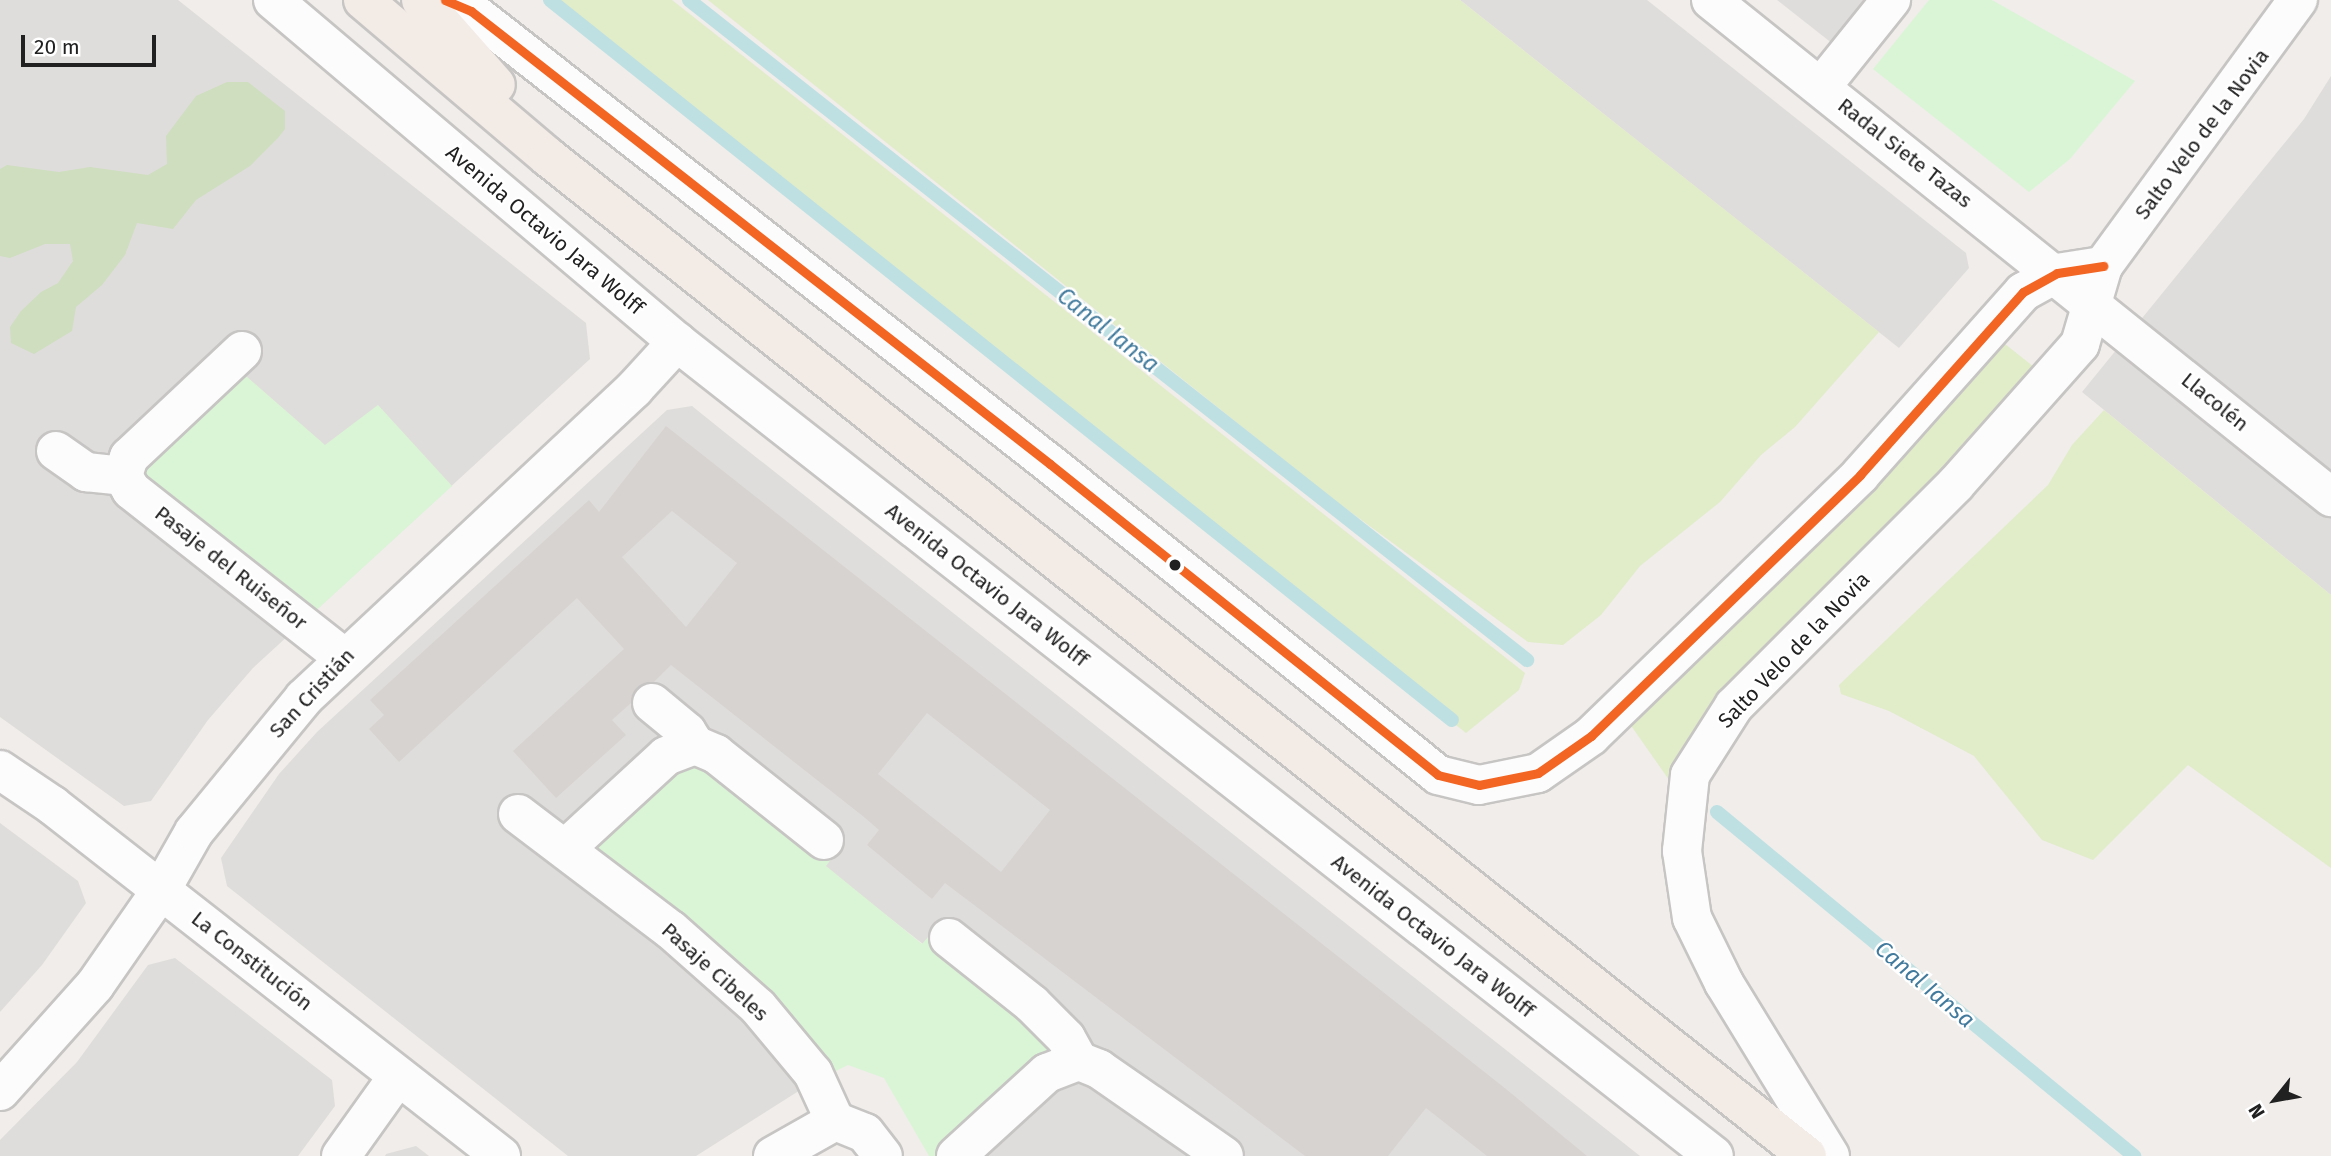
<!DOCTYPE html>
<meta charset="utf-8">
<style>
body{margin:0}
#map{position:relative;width:2331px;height:1156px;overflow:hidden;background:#f0edea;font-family:"Fira Sans",sans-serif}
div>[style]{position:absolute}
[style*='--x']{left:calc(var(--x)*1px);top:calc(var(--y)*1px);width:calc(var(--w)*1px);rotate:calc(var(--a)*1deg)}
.residential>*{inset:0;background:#dfdddb}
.grass>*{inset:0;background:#e1ecc9}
.forest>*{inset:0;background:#cedebf}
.park>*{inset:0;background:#daf5d6}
.stream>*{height:14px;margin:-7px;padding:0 7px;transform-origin:7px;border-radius:7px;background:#bee0e3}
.building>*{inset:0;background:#d7d3d1}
.roads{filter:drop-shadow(2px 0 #c7c5c4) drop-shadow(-2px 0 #c7c5c4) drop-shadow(0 2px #c7c5c4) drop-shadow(0 -2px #c7c5c4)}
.minor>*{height:38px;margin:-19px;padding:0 19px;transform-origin:19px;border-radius:19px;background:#fdfcfc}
.primary>*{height:38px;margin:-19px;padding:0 19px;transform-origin:19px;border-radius:19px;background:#f3ebe6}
.bus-1>*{height:9px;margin:-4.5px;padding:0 4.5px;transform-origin:4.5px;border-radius:4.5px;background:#f26522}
.dots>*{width:19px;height:19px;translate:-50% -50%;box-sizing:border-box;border:4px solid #fff;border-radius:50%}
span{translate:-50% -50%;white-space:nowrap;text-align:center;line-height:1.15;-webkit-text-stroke:5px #fff;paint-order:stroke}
.street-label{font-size:21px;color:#212121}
.water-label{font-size:23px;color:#417a9c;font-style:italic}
.north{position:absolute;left:2240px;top:1065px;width:70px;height:70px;-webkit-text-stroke:5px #fff;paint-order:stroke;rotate:239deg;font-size:19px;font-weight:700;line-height:28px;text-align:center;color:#212121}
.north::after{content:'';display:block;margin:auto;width:24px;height:32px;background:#212121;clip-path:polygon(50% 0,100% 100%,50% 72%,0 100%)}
.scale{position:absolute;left:21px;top:35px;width:135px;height:32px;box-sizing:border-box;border:4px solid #212121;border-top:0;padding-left:9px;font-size:21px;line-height:24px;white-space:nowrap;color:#212121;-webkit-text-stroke:5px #fff;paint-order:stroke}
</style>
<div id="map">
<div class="residential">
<i style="clip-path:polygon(0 0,178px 0,586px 323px,590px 359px,253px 668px,208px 720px,151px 801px,124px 806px,0 717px)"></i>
<i style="clip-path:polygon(1460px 0,1647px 0,1966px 253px,1969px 268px,1899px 348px)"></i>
<i style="clip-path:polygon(1777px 0,1891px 0,1847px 55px)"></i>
<i style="clip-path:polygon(2331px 76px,2331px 595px,2082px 392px,2304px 119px)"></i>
<i style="clip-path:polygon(692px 406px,723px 431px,1640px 1156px,956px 1156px,935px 928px,923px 944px,873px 905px,825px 866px,716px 754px,816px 1080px,696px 1156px,568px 1156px,227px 886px,221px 858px,279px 774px,317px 732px,667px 410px)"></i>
<i style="clip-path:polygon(0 823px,78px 881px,86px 903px,42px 965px,0 1012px)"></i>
<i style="clip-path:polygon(175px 958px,332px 1080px,335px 1106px,298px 1156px,0 1156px,0 1140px,77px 1062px,148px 965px)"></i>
<i style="clip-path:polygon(416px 1146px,429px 1156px,385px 1156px,386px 1154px)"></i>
</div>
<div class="grass">
<i style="clip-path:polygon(547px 0,672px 0,1525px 673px,1519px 690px,1466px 733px)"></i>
<i style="clip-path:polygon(708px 0,1460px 0,1879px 332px,1795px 427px,1761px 455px,1720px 502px,1640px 566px,1601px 615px,1563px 645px,1528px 642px,1330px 497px)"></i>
<i style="clip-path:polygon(2005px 344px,2034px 367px,2022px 398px,1765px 660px,1688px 807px,1625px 717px,1979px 359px)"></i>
<i style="clip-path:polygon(2104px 410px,2331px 595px,2331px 868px,2188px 765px,2093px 860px,2042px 840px,1974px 756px,1889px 711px,1841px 694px,1839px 685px,2048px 485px,2072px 445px)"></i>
</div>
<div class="forest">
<i style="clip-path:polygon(227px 82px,248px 82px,285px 111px,285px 129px,278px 138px,250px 166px,196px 200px,173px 229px,137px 223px,125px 255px,102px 285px,76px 307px,72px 331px,34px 354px,11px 343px,10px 327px,21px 311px,41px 292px,58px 283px,73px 261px,70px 244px,45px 244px,10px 258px,0 256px,0 169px,7px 165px,59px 172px,90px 167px,148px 175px,167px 164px,166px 136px,196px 96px)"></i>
</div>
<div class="park">
<i style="clip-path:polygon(1929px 0,1992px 0,2135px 81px,2070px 159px,2029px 192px,1873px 69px)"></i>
<i style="clip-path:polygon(239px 370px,325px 445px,378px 405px,452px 486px,310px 616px,138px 475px)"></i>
<i style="clip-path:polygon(692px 757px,835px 854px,826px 866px,922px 944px,932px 933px,1062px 1043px,943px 1156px,929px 1156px,884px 1078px,848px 1065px,820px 1079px,578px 854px)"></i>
</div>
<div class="stream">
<i style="--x:550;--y:0;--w:1154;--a:38.6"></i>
<i style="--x:689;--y:0;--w:1067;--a:38.22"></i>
<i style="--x:1717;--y:812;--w:541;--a:39.52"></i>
</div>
<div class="building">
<i style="clip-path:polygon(evenodd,666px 426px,1506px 1089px,1587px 1156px,1487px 1156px,1426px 1108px,1388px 1156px,1305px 1156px,945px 883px,932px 899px,867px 845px,879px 830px,864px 817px,671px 665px,654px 682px,636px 689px,631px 703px,612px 720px,626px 735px,556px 798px,513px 751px,624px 649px,577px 598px,399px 762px,369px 729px,384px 715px,370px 700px,589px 500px,599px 512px,666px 426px,672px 511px,737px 563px,686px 627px,622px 557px,672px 511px,666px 426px,927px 713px,1050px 810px,1001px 872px,878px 774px,927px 713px)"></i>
</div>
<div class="roads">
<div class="minor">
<i style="--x:273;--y:0;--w:529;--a:40.25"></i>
<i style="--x:677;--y:342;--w:1318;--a:38.13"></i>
<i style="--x:445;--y:0;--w:28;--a:23"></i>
<i style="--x:471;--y:11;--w:735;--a:38.04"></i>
<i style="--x:1050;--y:464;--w:497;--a:38.7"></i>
<i style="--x:1438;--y:775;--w:42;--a:13.7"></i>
<i style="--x:1479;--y:785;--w:60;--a:-11.5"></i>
<i style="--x:1538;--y:773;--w:65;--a:-34.9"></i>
<i style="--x:1591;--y:736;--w:375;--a:-44.1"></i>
<i style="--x:1860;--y:475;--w:245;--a:-48.3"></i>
<i style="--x:2023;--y:292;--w:39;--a:-29"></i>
<i style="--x:2057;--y:273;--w:47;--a:-8.7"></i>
<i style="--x:1711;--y:0;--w:795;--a:38.72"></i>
<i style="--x:1821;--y:87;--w:112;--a:-51.2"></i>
<i style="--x:242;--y:351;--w:155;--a:136.8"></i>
<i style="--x:129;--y:457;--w:20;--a:108"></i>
<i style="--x:123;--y:476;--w:16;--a:60"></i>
<i style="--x:131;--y:490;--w:270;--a:38.2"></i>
<i style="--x:56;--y:451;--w:37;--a:35"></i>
<i style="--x:86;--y:472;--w:37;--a:6"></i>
<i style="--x:652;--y:703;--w:45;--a:39.6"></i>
<i style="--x:687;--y:732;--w:15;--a:58"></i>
<i style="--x:0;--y:770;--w:63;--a:33.9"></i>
<i style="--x:52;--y:805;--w:570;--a:38.02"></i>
<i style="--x:518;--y:814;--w:192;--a:37.2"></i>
<i style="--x:671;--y:930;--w:116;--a:41.5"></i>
<i style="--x:758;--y:1007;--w:86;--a:50.2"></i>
<i style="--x:813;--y:1073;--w:53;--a:65.4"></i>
<i style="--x:565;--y:849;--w:137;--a:-42.6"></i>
<i style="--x:666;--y:756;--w:31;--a:-21"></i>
<i style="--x:695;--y:745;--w:23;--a:23"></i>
<i style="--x:716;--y:754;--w:138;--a:38.5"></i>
<i style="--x:949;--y:938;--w:106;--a:38.5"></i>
<i style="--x:1032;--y:1004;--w:48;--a:45"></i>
<i style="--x:1066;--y:1038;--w:26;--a:61"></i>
<i style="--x:0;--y:1091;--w:142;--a:-48.1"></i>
<i style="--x:95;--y:985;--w:116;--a:-55.2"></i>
<i style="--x:161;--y:890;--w:67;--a:-60.4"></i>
<i style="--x:194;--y:832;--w:173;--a:-50.6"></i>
<i style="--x:304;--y:698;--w:452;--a:-43.1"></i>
<i style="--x:634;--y:389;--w:64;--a:-47.5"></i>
<i style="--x:341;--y:1156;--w:98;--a:-54.5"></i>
<i style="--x:773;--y:1156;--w:71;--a:-29.4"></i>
<i style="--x:835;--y:1121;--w:32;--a:22"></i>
<i style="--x:865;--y:1133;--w:29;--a:52"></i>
<i style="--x:956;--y:1156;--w:123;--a:-42.4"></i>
<i style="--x:1047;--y:1073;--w:34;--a:-21"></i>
<i style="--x:1079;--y:1061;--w:22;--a:22"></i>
<i style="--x:1099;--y:1069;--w:152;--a:34.8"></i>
<i style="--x:1830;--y:1156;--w:203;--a:-121.5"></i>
<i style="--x:1724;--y:983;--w:72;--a:-116.2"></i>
<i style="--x:1692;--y:918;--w:68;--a:-98.5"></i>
<i style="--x:1682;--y:851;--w:76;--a:-84"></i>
<i style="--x:1690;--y:775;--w:82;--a:-57.5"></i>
<i style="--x:1734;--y:706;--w:313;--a:-45"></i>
<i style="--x:1955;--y:485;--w:188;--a:-48.4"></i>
<i style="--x:2080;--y:344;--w:81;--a:-73.6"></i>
<i style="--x:2103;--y:266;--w:330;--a:-53.8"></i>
</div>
<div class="primary">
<i style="--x:363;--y:0;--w:243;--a:40.3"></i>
<i style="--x:548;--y:157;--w:1607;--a:38.43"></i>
<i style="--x:421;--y:0;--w:113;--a:48.6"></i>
</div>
</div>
<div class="bus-1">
<i style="--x:445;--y:0;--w:28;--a:23"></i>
<i style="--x:471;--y:11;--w:735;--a:38.04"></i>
<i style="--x:1050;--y:464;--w:497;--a:38.7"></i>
<i style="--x:1438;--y:775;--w:42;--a:13.7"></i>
<i style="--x:1479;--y:785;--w:60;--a:-11.5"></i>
<i style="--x:1538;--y:773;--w:65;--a:-34.9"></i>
<i style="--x:1591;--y:736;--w:375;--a:-44.1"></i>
<i style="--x:1860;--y:475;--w:245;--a:-48.3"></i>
<i style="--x:2023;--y:292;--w:39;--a:-29"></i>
<i style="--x:2057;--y:273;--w:47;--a:-8.7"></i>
</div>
<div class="dots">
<i style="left:1175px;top:565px;background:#212121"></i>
</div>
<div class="street-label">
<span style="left:2202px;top:134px;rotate:-53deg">Salto Velo de la Novia</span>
<span style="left:1905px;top:153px;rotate:38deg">Radal Siete Tazas</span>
<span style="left:545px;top:230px;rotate:40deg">Avenida Octavio Jara Wolff</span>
<span style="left:2215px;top:402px;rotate:39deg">Llacolén</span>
<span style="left:231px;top:568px;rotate:38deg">Pasaje del Ruiseñor</span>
<span style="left:987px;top:585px;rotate:38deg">Avenida Octavio Jara Wolff</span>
<span style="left:1794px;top:650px;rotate:-46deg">Salto Velo de la Novia</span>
<span style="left:312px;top:693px;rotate:-47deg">San Cristián</span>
<span style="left:1433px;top:936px;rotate:38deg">Avenida Octavio Jara Wolff</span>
<span style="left:252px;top:961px;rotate:38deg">La Constitución</span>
<span style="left:715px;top:972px;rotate:42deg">Pasaje Cibeles</span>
</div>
<div class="water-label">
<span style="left:1108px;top:330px;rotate:38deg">Canal Iansa</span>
<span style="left:1925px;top:984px;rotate:40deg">Canal Iansa</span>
</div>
<div class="north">N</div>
<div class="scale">20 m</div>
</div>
